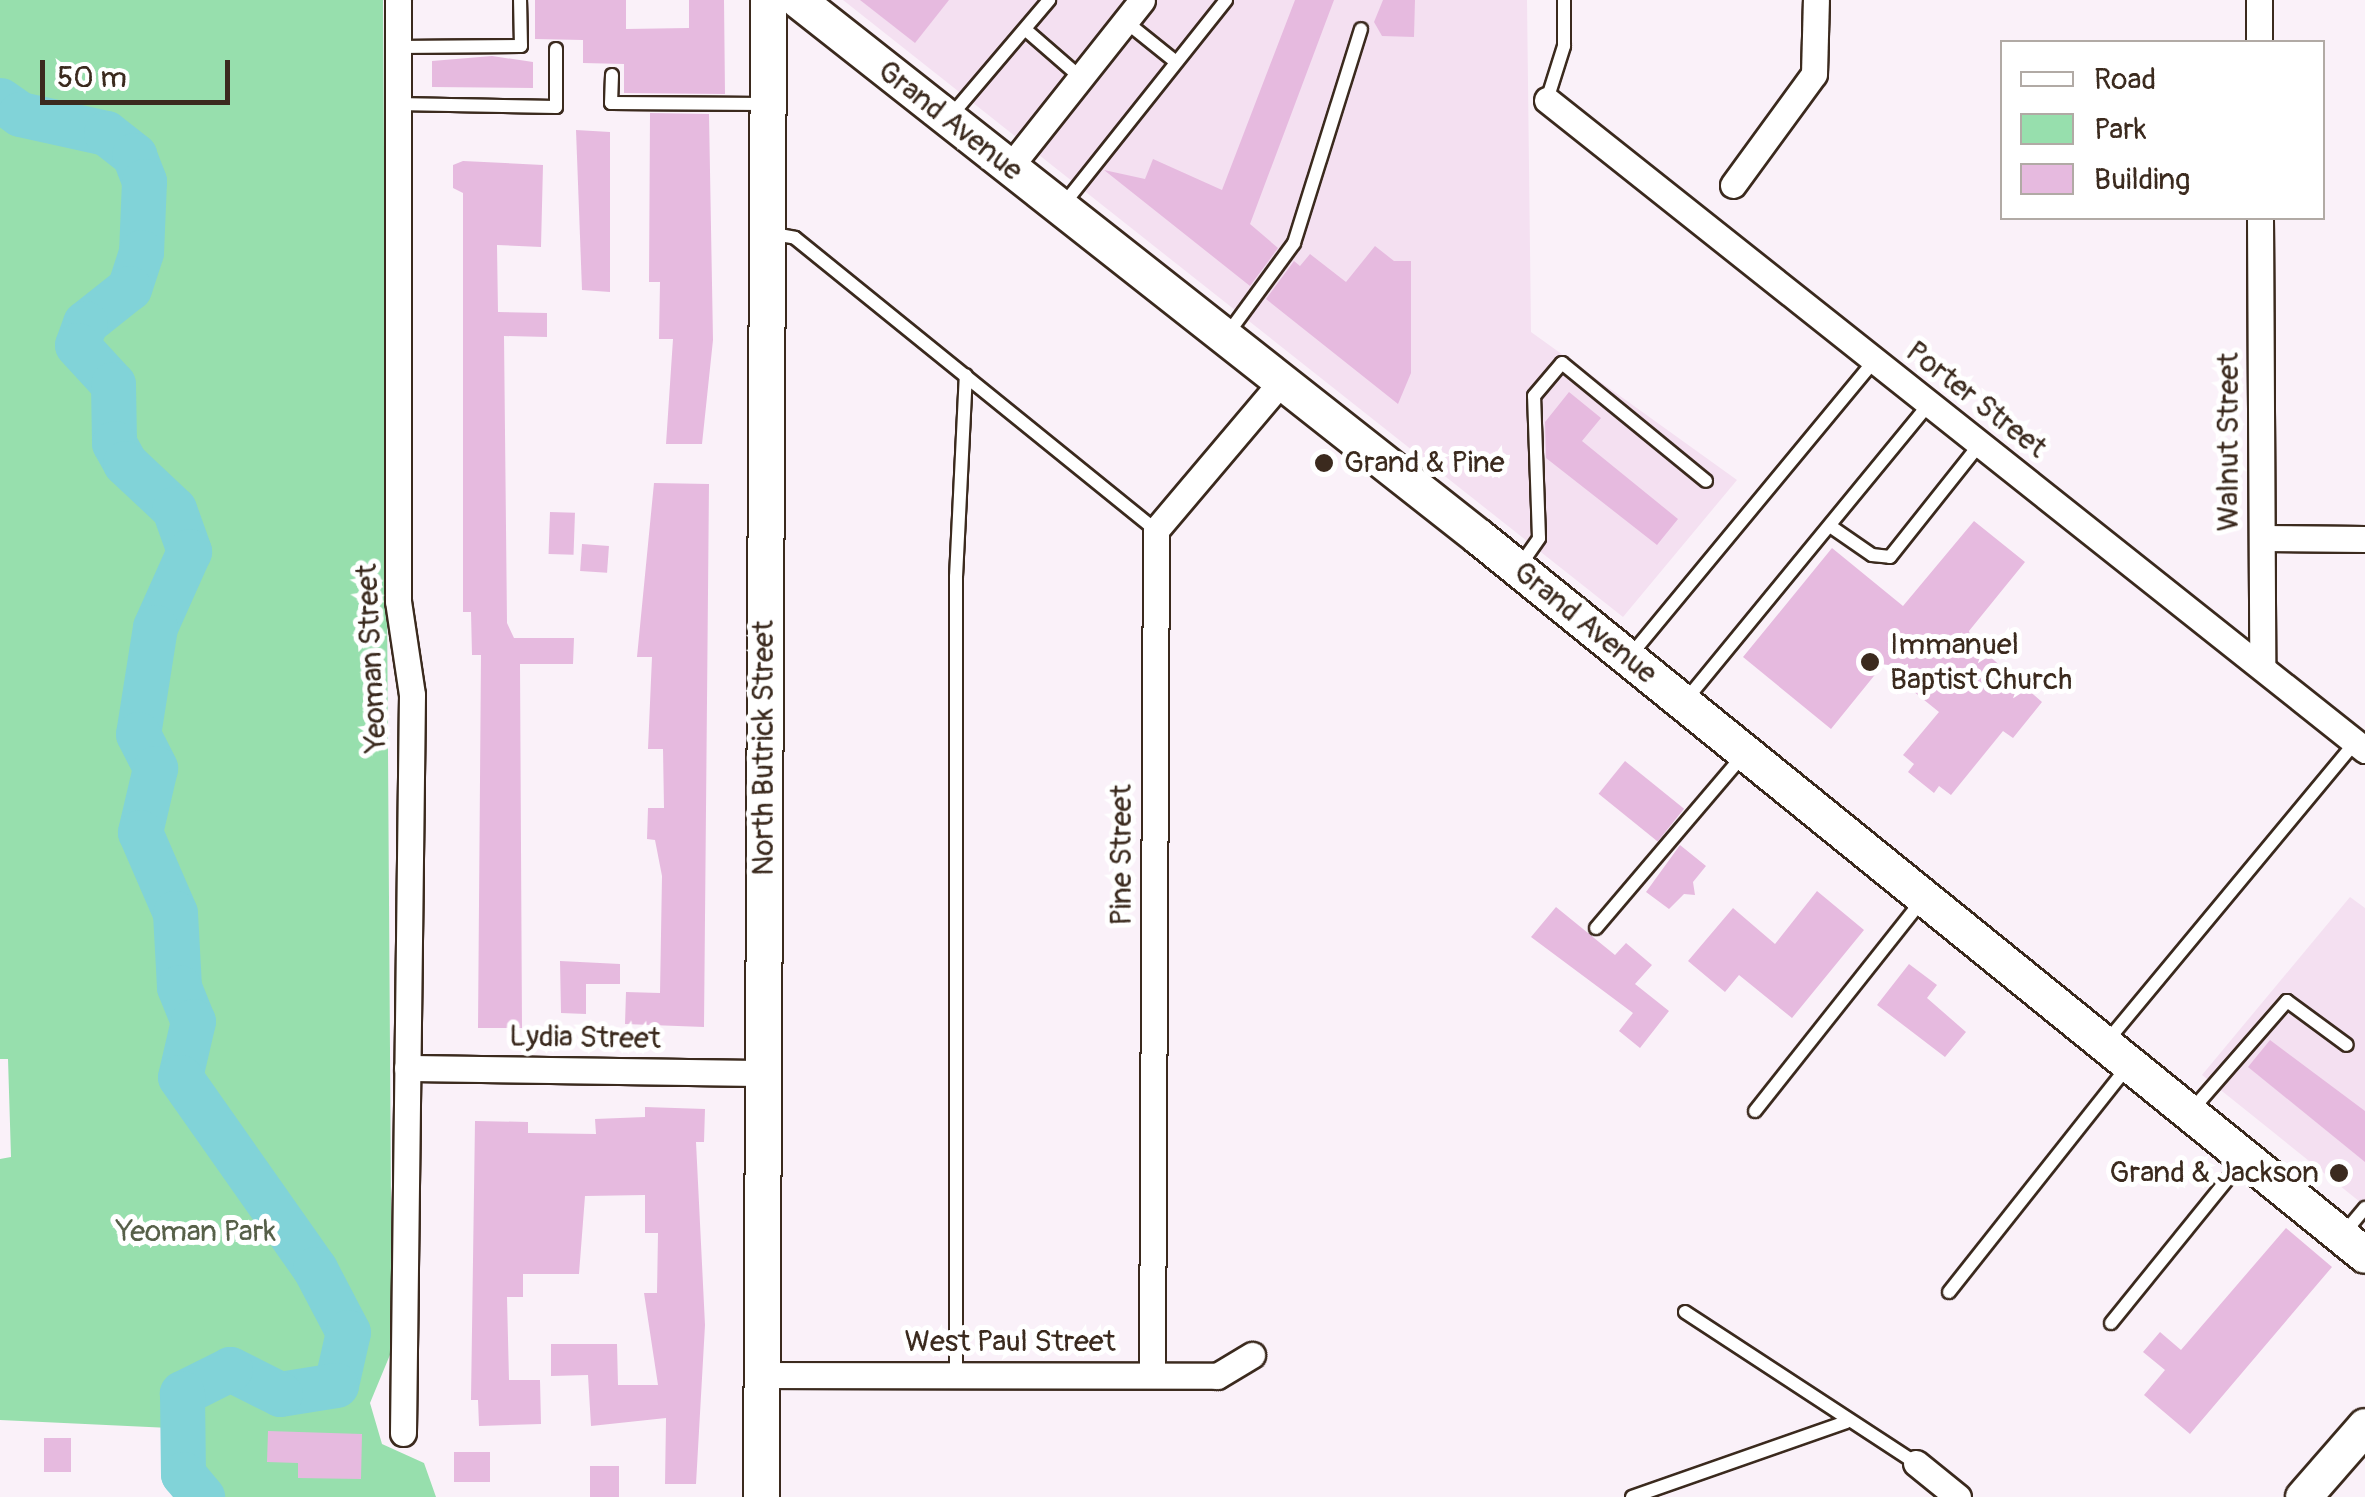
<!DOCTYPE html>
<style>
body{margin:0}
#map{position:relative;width:2365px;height:1497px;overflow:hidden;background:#faf1f9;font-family:Pangolin,sans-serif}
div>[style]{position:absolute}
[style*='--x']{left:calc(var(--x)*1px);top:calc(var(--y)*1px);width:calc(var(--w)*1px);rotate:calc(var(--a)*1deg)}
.built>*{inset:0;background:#f4e0f1}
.green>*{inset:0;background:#97dfad}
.river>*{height:45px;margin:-22.5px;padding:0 22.5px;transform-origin:22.5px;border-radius:22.5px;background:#81d3d8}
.building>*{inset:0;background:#e6badf;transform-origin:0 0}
.roads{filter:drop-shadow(2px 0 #3b2a1e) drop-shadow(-2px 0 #3b2a1e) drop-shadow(0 2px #3b2a1e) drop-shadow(0 -2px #3b2a1e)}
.lane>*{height:12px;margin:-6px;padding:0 6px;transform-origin:6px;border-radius:6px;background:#fff}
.street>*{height:25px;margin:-12.5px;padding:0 12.5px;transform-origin:12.5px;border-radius:12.5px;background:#fff}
.secondary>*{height:35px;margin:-17.5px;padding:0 17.5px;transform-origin:17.5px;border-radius:17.5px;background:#fff}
.dots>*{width:28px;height:28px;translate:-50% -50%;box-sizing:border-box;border:5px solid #fff;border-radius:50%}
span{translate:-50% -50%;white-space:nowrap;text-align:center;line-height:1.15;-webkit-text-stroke:10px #fff;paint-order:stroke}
.street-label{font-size:30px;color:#3b2a1e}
.poi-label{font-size:30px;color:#3b2a1e}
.left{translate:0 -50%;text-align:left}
.right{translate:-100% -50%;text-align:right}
.park-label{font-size:30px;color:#576049}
.legend{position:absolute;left:2000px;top:40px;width:325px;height:180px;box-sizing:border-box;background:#fff;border:2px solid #b1aaa5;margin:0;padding:12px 18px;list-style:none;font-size:30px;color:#3b2a1e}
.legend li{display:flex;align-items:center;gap:20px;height:50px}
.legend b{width:50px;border:2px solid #b1aaa5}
.scale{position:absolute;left:40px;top:60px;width:190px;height:45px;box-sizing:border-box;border:5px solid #3b2a1e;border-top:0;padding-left:12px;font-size:30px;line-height:35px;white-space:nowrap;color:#3b2a1e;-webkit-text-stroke:8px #fff;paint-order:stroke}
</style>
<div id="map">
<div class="built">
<i style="clip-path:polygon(843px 0,1527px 0,1531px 332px,1737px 480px,1623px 617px)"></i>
<i style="clip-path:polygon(2350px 897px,2365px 908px,2365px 1206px,2202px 1075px)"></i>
</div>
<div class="green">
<i style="clip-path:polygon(0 0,383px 0,392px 1350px,370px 1403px,382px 1444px,424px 1463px,436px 1497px,191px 1497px,180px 1484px,170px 1428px,0 1420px,0 1159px,11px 1157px,8px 1059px,0 1059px)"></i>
</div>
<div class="river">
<i style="--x:0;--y:100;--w:24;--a:35"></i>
<i style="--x:20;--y:114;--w:88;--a:12.5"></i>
<i style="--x:106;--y:133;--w:36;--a:38"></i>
<i style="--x:134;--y:155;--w:28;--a:69"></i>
<i style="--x:144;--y:181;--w:71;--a:92.4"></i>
<i style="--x:141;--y:252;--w:38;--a:108"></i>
<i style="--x:129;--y:288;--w:56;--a:141.5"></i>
<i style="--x:85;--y:323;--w:23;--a:110"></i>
<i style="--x:77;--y:345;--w:53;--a:47.3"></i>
<i style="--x:113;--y:384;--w:59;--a:89"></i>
<i style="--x:114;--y:443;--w:23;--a:61"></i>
<i style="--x:125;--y:463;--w:67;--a:43.2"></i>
<i style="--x:174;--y:509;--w:45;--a:70.3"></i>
<i style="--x:189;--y:551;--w:83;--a:114.1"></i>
<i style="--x:155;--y:627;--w:108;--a:99"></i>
<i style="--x:138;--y:734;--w:38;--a:63"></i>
<i style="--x:155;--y:768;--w:66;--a:103.2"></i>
<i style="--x:140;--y:832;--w:88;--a:66.6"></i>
<i style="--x:175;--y:913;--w:74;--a:86.9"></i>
<i style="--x:179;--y:987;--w:37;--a:68"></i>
<i style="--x:193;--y:1021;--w:57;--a:103.1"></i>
<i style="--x:180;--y:1077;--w:235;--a:54.9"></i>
<i style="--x:315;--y:1269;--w:71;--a:62.4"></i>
<i style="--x:348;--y:1332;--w:54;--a:102.8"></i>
<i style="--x:336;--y:1385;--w:57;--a:170.9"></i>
<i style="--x:280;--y:1394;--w:56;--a:-153.4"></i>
<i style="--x:230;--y:1369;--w:54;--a:153.4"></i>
<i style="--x:182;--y:1393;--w:81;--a:89.3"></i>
<i style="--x:183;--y:1474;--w:30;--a:50"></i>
</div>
<div class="building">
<i style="clip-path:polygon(535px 0,626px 0,626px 29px,689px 28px,689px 0,724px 0,725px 94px,624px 93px,624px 64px,583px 63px,583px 40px,535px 39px)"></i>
<i style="clip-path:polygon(860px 0,949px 0,915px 43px)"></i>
<i style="clip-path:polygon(1295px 0,1334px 0,1250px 224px,1278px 248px,1250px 286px,1104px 170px,1145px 179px,1153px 159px,1222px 190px)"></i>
<i style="clip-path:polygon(1383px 0,1415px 0,1414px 37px,1382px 36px,1374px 22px)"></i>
<i style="clip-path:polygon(492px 56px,533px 62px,533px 88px,432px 87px,432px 61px)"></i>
<i style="clip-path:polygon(650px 113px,709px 114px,713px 340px,702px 444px,666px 444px,673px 339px,659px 339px,660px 282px,649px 282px)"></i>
<i style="clip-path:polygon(576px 130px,610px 132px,610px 292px,582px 290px)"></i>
<i style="clip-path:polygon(463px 161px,543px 165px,541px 247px,497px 245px,498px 312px,547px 313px,547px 337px,504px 336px,507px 623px,514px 638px,574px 638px,573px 664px,520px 664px,522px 1028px,478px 1028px,481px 655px,472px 655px,471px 612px,463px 612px,463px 193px,453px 188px,453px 165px)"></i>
<i style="clip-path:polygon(1375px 246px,1394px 261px,1411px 261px,1411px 373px,1398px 404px,1266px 299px,1294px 261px,1300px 266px,1310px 254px,1346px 282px)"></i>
<i style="clip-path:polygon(1569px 392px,1601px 418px,1582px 441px,1678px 519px,1657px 545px,1546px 458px,1545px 422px)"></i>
<i style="clip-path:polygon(654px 483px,709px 484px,704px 1027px,625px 1024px,626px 992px,660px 993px,662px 876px,655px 840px,647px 839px,648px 808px,664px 808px,663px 749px,648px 749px,652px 657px,637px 657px)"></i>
<i style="left:550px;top:512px;width:25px;height:42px;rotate:2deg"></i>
<i style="clip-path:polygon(1974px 521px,2025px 562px,1969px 631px,1972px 641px,2042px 702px,2013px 738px,2003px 731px,1951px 795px,1939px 786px,1934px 793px,1908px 772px,1914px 764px,1903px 755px,1939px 712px,1882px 666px,1831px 729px,1743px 657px,1832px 548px,1903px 606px)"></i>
<i style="left:582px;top:544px;width:27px;height:27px;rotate:4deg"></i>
<i style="left:1625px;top:761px;width:76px;height:42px;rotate:39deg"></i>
<i style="clip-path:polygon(1680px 845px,1706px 866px,1693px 882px,1695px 895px,1684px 894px,1669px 909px,1646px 892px)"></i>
<i style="clip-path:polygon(1817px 891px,1864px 930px,1792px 1018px,1739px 975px,1725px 992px,1688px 961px,1733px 908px,1775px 944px)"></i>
<i style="clip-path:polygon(1556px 907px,1615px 955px,1626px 943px,1652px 965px,1635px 984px,1669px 1011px,1640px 1048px,1619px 1031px,1633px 1013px,1531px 937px)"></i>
<i style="clip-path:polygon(560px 961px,620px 964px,620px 984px,586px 984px,586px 1014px,561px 1013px)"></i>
<i style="clip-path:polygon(1909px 964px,1937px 985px,1927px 998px,1966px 1032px,1945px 1057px,1877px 1005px)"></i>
<i style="clip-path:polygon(2270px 1040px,2365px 1111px,2365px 1162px,2248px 1067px)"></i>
<i style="clip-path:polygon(645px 1107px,705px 1109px,704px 1142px,696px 1142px,705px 1325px,696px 1484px,665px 1484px,666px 1418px,591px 1426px,588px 1375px,551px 1376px,551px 1344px,617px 1344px,618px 1385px,658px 1385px,644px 1293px,657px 1293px,658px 1233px,645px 1233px,645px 1195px,585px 1196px,579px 1274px,523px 1274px,523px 1297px,507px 1297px,509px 1380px,540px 1380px,541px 1424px,479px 1426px,478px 1400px,471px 1400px,475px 1121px,528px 1122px,528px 1133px,596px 1134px,595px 1119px,645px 1117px)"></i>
<i style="clip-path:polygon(2286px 1228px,2332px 1267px,2190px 1434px,2144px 1395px,2165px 1370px,2143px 1352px,2160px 1332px,2181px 1350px)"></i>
<i style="clip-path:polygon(268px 1431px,362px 1434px,361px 1479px,298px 1478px,298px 1463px,267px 1462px)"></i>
<i style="left:44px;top:1438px;width:27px;height:34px"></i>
<i style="left:454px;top:1452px;width:36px;height:30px"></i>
<i style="left:590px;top:1466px;width:29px;height:31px"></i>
</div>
<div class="roads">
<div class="lane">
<i style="--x:1125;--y:21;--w:65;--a:38.8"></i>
<i style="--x:1026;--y:30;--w:72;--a:41"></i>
<i style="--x:397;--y:47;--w:124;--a:-0.5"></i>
<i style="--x:521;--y:46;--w:46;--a:-91.2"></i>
<i style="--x:612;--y:75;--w:28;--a:92"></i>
<i style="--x:611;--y:103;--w:154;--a:0.4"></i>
<i style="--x:1547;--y:100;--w:57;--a:-72.5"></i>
<i style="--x:1564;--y:46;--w:46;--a:-90"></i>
<i style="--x:397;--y:104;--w:159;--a:1.1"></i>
<i style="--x:556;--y:107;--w:58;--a:-90"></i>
<i style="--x:949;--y:118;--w:155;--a:-49.7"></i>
<i style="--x:1063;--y:205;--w:262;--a:-51.5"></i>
<i style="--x:768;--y:233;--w:27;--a:10"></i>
<i style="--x:795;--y:238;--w:464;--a:39"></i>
<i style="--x:1226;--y:336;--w:115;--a:-53.8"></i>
<i style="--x:1294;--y:243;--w:224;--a:-72.6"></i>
<i style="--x:1830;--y:526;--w:51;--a:34.6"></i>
<i style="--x:1872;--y:555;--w:18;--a:6"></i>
<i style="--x:1890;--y:557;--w:144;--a:-51.5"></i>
<i style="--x:1519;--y:567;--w:35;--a:-55"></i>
<i style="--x:1539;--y:538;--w:142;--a:-92"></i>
<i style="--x:1534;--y:396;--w:43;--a:-49.7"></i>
<i style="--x:1562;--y:363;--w:186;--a:39.3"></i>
<i style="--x:1630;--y:656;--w:383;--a:-50.4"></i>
<i style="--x:1685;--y:701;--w:384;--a:-50.6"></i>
<i style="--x:1596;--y:928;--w:227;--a:-49.6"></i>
<i style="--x:2108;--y:1040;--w:387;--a:-50.3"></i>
<i style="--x:1755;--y:1111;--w:269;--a:-51.6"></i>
<i style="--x:2191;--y:1111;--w:146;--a:-48.9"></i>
<i style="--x:2287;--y:1001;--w:74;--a:36.3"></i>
<i style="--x:2344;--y:1233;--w:33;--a:-50"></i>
<i style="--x:1949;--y:1292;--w:288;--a:-51.6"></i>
<i style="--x:1685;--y:1312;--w:276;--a:33.2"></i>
<i style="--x:2111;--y:1323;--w:210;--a:-51"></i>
<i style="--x:956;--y:1375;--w:798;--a:-90"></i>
<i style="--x:956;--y:577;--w:202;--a:-87.2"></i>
<i style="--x:1632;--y:1497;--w:227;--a:-19.3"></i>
</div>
<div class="street">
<i style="--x:398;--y:0;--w:601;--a:90"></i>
<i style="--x:398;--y:601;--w:95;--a:81.5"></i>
<i style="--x:412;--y:695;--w:738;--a:90.7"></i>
<i style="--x:2259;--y:0;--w:42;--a:90"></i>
<i style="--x:1547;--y:100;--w:1045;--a:38.47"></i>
<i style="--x:1009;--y:168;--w:214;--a:-51.6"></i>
<i style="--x:1733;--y:185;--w:137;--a:-53.9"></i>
<i style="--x:1814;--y:74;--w:74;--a:-88.5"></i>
<i style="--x:2260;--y:218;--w:449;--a:89.7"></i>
<i style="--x:2262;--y:538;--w:103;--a:0.6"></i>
<i style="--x:407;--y:1068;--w:355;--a:0.8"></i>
<i style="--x:761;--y:1375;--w:456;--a:0.1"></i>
<i style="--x:1217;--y:1376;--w:41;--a:-31"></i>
<i style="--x:1152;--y:1375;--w:845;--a:-89.73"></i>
<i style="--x:1156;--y:530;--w:195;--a:-49.8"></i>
<i style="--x:1916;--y:1463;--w:54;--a:39"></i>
</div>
<div class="secondary">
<i style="--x:798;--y:0;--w:867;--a:38.26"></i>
<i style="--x:1479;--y:537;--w:1140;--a:39.02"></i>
<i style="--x:761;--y:1497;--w:1497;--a:-89.73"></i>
<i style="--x:2303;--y:1497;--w:94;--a:-48.9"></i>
</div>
</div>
<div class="dots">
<i style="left:1324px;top:463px;background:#3b2a1e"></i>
<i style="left:1870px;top:662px;background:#3b2a1e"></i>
<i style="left:2339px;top:1173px;background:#3b2a1e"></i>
</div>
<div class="street-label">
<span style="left:950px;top:121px;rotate:38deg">Grand Avenue</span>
<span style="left:1976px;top:400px;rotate:38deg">Porter Street</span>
<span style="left:2229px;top:442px;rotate:-90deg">Walnut Street</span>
<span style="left:1585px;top:623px;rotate:39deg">Grand Avenue</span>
<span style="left:372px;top:658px;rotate:-93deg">Yeoman Street</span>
<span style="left:764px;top:748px;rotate:-90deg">North Butrick Street</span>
<span style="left:1122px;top:855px;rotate:-90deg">Pine Street</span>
<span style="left:585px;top:1038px;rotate:1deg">Lydia Street</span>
<span style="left:1010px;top:1342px">West Paul Street</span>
</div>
<div class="poi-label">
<span class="left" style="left:1344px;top:463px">Grand &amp; Pine</span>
<span class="left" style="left:1890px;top:662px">Immanuel<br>Baptist Church</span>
<span class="right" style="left:2319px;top:1173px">Grand &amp; Jackson</span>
</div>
<div class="park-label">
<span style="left:196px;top:1232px">Yeoman Park</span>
</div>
<ul class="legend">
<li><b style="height:12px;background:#fff"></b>Road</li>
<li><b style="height:28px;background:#97dfad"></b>Park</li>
<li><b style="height:28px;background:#e6badf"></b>Building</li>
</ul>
<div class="scale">50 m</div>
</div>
